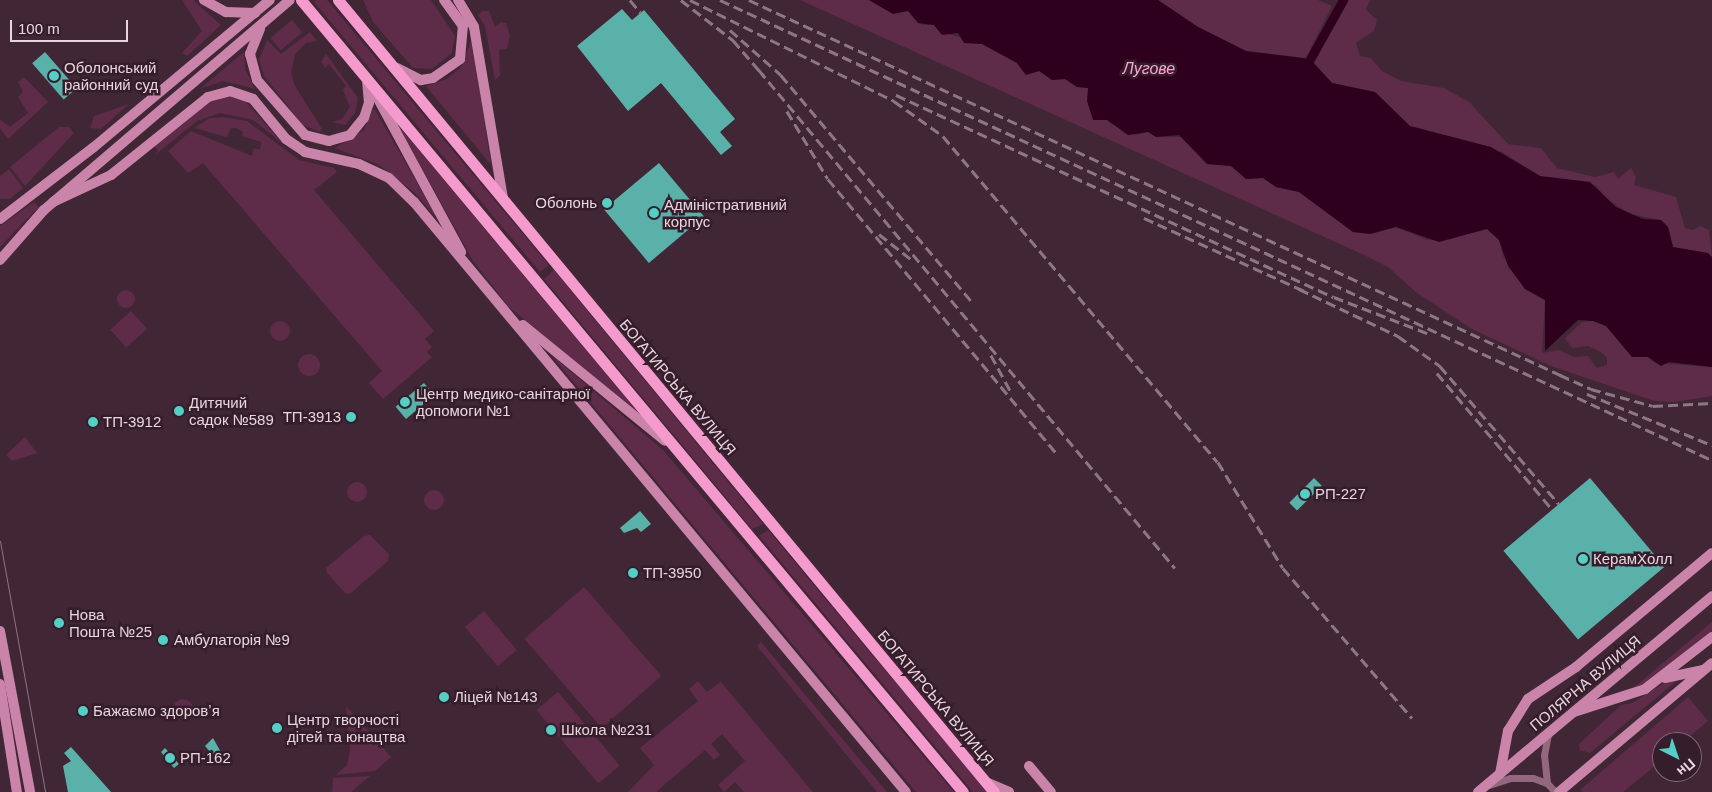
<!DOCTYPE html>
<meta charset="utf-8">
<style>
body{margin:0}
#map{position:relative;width:1712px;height:792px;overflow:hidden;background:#412735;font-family:Helvetica,sans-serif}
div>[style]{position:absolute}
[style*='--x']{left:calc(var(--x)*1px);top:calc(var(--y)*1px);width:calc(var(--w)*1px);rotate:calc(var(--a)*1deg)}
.green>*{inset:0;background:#5e2b49;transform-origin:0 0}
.round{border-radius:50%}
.water>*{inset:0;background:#2e001e}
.canal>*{height:9px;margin:-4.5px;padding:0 4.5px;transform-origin:4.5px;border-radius:4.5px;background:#2e001e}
.building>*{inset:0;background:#59b1aa;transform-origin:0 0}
.street>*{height:7px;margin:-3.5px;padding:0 3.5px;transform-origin:3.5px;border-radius:3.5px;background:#93677e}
.secondary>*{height:10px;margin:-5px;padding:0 5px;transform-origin:5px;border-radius:5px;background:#ca84aa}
.primary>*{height:11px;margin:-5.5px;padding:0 5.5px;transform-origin:5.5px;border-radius:5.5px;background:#f59acc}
.tram>*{height:1px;margin:-0.5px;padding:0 0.5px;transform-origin:0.5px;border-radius:0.5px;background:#8d7782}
.rail>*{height:2.5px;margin-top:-1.25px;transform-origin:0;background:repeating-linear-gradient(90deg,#8d7782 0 10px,transparent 0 15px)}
.dots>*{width:14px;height:14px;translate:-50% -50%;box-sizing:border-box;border:2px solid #361d2b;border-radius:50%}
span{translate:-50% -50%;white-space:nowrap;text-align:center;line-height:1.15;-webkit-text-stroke:5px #361d2b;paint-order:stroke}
.poi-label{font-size:15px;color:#e7d6de}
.left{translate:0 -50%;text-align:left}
.right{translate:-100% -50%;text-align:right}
.street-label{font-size:15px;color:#e7d6de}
.water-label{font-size:16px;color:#faa5d3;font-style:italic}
.north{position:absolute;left:1652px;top:732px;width:50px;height:50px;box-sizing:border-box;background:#361d2b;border:1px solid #7d6773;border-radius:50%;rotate:139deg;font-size:14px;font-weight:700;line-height:20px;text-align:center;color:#e7d6de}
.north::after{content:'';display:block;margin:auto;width:18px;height:22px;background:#55cec5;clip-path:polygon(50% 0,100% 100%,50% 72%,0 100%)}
.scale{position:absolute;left:10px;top:20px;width:118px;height:22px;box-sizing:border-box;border:2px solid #e7d6de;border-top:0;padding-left:6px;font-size:15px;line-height:18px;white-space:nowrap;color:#e7d6de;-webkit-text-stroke:4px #361d2b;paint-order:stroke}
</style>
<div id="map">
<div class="green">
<i style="clip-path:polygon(182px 0,193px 0,221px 25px,187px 56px,182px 53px,202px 31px)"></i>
<i style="clip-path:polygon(316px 0,327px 0,549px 265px,540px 272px,314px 2px)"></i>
<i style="clip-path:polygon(363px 0,431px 0,455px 36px,452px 53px,432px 69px,413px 68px,373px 22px)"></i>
<i style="clip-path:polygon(800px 0,869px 0,890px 12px,908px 11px,922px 25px,934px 25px,939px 31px,982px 44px,1017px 63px,1023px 72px,1039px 71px,1052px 80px,1065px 79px,1077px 87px,1088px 88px,1098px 120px,1107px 120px,1135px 135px,1148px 132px,1160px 137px,1184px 137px,1207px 164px,1231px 166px,1246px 179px,1263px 178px,1276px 187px,1299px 192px,1353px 232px,1370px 234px,1396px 227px,1428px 240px,1487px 229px,1499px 240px,1503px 256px,1525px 289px,1545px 300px,1542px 353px,1558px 350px,1574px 357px,1588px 356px,1597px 368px,1607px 365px,1607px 358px,1601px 352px,1588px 346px,1572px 348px,1565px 338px,1582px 322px,1593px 321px,1606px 326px,1632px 357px,1648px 357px,1655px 363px,1712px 367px,1712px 396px,1674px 402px,1654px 401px,1551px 366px,1472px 329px,1417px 293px,1388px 267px,1362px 254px)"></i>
<i style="clip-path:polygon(1158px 0,1318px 0,1332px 6px,1306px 58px,1246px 51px,1198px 27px)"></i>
<i style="clip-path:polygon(1349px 0,1370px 0,1366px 10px,1377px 20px,1374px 31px,1356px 43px,1360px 56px,1371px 58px,1382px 71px,1401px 81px,1444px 88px,1469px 102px,1508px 144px,1541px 148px,1557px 168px,1595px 177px,1614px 172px,1618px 179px,1631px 168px,1636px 177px,1634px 185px,1676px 197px,1685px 228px,1693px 230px,1700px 226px,1709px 230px,1712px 257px,1673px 247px,1668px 227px,1661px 220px,1630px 214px,1607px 199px,1596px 186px,1540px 176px,1502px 152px,1410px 126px,1375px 92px,1332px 83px,1314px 63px)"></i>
<i style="clip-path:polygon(482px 11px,489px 11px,495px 27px,501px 22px,506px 23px,510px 36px,507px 49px,499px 50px,500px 75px,495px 80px,485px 26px,478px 15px)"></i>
<i style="left:292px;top:20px;width:16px;height:28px;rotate:50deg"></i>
<i style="clip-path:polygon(310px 32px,317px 41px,306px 43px,295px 54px,291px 73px,295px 86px,322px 129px,320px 132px,303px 125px,264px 76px,259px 60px,267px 40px,281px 54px)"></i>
<i style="clip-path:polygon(472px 39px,491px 165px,426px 86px,447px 79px,461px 67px)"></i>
<i style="clip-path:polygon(244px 52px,245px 69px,255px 89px,223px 81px,200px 89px)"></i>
<i style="clip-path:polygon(326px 54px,358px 98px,355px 113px,345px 125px,332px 122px,342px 119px,350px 107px,343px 90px,346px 86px,329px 64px,325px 68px,321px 62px)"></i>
<i style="clip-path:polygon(24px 77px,48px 102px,8px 139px,0 128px,0 119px,10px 127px,28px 113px,18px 97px,23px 92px,18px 82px)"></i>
<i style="clip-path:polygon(229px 95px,244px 100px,282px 143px,253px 120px,220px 113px,197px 121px,155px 155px,158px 151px,154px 146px,210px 100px)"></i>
<i style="clip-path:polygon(129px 104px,101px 129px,90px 128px,94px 116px)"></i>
<i style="clip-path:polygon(374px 108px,435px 214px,434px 215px,415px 193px,379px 165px,335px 148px,364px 130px)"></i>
<i style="clip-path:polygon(223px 117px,247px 121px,299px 160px,334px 168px,337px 172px,314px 190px,434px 331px,425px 339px,432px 347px,427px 352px,432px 357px,383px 399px,369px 383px,382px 371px,203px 163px,188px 173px,168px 151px,191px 131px,252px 156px,254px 148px,260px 150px,261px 142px,242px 136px,243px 132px,236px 128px,231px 128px,227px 137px,194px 128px,210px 118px)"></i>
<i style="clip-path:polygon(398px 125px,643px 418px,509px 307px,473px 261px)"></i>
<i style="clip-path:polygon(59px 127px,69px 127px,74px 133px,25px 186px,10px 167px)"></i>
<i style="clip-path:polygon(9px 169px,23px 188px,10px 199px,0 199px,0 176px)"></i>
<i style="clip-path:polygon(34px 202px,39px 207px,0 247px,0 226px)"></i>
<i style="clip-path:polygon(554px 270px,763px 524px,752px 529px,544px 279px)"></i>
<i class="round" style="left:117px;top:290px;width:18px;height:18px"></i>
<i style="left:131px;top:311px;width:24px;height:28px;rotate:48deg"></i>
<i class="round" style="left:270px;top:321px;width:20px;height:20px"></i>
<i style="clip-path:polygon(550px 354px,663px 450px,954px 792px,916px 792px)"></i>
<i class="round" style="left:298px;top:354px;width:22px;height:22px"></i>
<i style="clip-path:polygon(25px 437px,37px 453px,12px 461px,6px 455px)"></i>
<i class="round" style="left:347px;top:482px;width:20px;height:20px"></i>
<i class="round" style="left:424px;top:490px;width:20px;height:20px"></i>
<i style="clip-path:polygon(768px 530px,863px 644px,988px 792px,973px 792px,759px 536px)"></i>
<i style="clip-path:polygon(370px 535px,389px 554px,388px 561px,351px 593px,346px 594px,327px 573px,326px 568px,364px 536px)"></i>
<i style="left:584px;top:587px;width:118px;height:79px;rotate:49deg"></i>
<i style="left:484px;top:611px;width:51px;height:25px;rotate:50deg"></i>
<i style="clip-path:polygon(1712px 622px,1712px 632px,1660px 676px,1632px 689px)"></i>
<i style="clip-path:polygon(761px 642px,887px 792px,877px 792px,757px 646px)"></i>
<i style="clip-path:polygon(1672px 678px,1680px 678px,1590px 753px,1580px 750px,1579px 744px,1621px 705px,1632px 703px)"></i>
<i style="clip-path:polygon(698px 681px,707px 692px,721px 682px,813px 792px,744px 792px,735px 782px,724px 792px,718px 785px,745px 761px,722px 734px,711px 744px,720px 755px,714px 760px,705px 750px,656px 792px,628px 792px,654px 765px,640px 748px,698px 701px,689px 689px)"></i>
<i style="left:558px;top:692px;width:96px;height:28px;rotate:50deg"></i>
<i style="clip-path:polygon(1688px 697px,1708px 721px,1683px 742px,1662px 742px,1662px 760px,1623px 792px,1582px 792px,1580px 790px)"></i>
<i class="round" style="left:173px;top:699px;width:20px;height:20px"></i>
<i style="clip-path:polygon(346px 706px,391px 757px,375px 771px,336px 775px,347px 765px,350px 750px)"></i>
<i style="clip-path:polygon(370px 776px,351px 792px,332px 792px,333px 778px)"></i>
</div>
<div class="water">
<i style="clip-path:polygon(869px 0,1158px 0,1198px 27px,1246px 51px,1310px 59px,1332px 83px,1375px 92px,1410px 126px,1491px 147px,1540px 176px,1590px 182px,1616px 207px,1643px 219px,1661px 220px,1668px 227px,1673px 247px,1708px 253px,1712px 257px,1712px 367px,1669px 362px,1661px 366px,1648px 357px,1632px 357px,1606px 326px,1593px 321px,1578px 320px,1545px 351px,1545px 300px,1525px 289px,1508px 266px,1499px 240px,1487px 229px,1439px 242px,1396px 227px,1370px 234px,1353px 232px,1299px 192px,1276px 187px,1263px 178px,1246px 179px,1231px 166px,1207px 164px,1179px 135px,1156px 137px,1148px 132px,1128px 135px,1107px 120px,1093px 120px,1087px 101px,1088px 88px,1077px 87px,1065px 79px,1052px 80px,1039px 71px,1026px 75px,1017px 63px,982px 44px,964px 43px,958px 33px,942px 35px,934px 25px,918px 23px,908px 11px,893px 14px)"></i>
</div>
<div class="canal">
<i style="--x:1310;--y:59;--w:68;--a:-60.8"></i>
</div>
<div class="building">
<i style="clip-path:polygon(622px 9px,632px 20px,644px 10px,735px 119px,720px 132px,732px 146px,721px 155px,661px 83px,628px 111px,577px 46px)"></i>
<i style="left:45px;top:52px;width:48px;height:17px;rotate:49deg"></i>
<i style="left:659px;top:163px;width:70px;height:72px;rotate:50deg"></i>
<i style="left:424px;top:383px;width:16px;height:37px;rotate:50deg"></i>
<i style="left:1314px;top:478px;width:11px;height:35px;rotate:45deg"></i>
<i style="left:1590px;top:478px;width:116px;height:113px;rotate:50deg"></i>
<i style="clip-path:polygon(640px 511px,651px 524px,641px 532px,637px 528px,624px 533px,620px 528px)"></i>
<i style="clip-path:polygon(213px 738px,222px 754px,216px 759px,205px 746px)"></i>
<i style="clip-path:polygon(71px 747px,111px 792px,68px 792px,63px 766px,71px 761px,64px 753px)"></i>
<i style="clip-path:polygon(165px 748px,179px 764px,174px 768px,161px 752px)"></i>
</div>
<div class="street">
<i style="--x:1547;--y:783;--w:28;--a:-96"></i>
<i style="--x:1544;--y:755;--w:21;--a:-79"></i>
<i style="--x:1489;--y:785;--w:22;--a:-18"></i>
<i style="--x:1510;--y:778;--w:23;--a:0"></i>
<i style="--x:1533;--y:778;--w:15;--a:20"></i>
<i style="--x:1547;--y:783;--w:12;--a:48"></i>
</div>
<div class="secondary">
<i style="--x:204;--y:0;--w:25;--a:29"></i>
<i style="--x:226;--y:12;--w:29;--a:2"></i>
<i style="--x:458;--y:0;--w:31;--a:59"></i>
<i style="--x:474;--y:27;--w:174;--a:80.4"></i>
<i style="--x:260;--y:29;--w:27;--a:112"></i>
<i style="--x:250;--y:54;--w:27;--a:75"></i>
<i style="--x:257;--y:80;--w:73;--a:48.9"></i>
<i style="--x:305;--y:135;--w:25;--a:14"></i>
<i style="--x:329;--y:141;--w:22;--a:-16"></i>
<i style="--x:350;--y:135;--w:22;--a:-51"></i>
<i style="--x:364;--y:118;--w:16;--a:-72"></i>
<i style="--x:369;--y:103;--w:24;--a:-95"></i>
<i style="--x:397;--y:68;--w:27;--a:27"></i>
<i style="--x:421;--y:80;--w:12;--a:-9"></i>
<i style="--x:433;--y:78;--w:33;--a:-35"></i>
<i style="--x:460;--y:59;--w:33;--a:-85"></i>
<i style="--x:463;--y:26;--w:32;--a:-126"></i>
<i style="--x:375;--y:93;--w:181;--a:61.6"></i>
<i style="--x:53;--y:202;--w:64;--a:-25"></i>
<i style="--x:111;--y:175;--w:124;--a:-38.8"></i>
<i style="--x:208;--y:97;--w:23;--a:-15"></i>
<i style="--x:230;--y:91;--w:24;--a:19"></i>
<i style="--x:253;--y:99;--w:52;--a:50.5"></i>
<i style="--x:286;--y:139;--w:23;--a:34"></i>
<i style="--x:305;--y:152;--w:55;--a:12.5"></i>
<i style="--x:359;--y:164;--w:33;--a:25"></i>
<i style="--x:389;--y:178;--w:35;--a:44"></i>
<i style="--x:414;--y:202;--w:768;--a:50.18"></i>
<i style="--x:0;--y:219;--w:118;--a:-37.5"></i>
<i style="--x:94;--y:147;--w:229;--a:-39.9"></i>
<i style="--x:0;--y:260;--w:67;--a:-48.7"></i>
<i style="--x:44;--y:210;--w:323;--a:-40.5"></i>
<i style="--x:523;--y:325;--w:183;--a:39.2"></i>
<i style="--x:0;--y:631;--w:164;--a:79.4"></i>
<i style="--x:1665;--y:678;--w:38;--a:-12"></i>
<i style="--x:0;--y:684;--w:109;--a:81.1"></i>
<i style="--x:1574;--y:712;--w:75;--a:-17.9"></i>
<i style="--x:1645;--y:689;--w:85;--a:-37.8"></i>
<i style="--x:1029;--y:766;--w:34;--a:50"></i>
<i style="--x:1500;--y:774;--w:44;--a:-79.5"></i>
<i style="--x:1508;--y:731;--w:38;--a:-58"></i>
<i style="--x:1528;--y:699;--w:58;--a:-33.7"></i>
<i style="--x:1576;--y:667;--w:177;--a:-40"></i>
<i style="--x:986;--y:782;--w:25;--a:23"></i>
<i style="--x:1478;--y:792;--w:305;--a:-39.9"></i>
<i style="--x:1559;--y:792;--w:200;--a:-40.1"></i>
</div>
<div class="primary">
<i style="--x:301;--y:0;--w:1032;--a:50.11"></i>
<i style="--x:338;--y:0;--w:1028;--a:50.37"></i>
</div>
<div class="tram">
<i style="--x:0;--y:541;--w:255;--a:79.8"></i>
</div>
<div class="rail">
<i style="--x:630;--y:0;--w:17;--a:50"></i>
<i style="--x:681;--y:0;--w:66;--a:37.6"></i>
<i style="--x:733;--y:40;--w:48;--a:49.3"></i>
<i style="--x:690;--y:0;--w:228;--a:26.3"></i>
<i style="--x:894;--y:101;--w:60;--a:35.5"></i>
<i style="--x:943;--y:136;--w:426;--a:49.9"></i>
<i style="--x:1218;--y:462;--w:124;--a:58.5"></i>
<i style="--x:1283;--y:568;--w:198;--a:49.3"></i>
<i style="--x:720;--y:0;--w:1093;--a:24.88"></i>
<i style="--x:749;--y:0;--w:899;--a:24.8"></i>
<i style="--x:730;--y:30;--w:68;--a:41.4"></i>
<i style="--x:781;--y:75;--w:297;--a:49.9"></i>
<i style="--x:759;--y:70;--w:649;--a:50.13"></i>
<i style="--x:896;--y:95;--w:482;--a:24.8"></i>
<i style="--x:1334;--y:297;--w:100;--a:21.2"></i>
<i style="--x:787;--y:111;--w:79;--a:58.9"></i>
<i style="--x:828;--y:179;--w:356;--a:50.2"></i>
<i style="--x:1144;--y:218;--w:176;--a:24.5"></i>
<i style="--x:879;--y:234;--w:42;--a:38.2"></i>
<i style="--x:1299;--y:289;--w:110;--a:25.4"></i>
<i style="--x:1398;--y:336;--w:52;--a:35.5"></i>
<i style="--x:1440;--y:366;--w:182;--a:49.2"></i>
<i style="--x:991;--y:355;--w:42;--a:61.6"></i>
<i style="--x:1437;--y:373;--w:178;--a:49.8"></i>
<i style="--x:1560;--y:375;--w:34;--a:24"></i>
<i style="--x:1591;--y:389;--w:64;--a:15.3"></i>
<i style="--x:1653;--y:406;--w:59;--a:-2.9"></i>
<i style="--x:1587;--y:394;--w:135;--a:22.2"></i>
</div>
<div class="dots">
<i style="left:54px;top:76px;background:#55cec5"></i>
<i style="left:607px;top:203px;background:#55cec5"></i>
<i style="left:654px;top:213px;background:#55cec5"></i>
<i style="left:405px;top:402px;background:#55cec5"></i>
<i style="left:179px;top:411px;background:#55cec5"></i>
<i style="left:351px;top:417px;background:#55cec5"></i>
<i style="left:93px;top:422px;background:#55cec5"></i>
<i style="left:1305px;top:494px;background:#55cec5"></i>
<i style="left:1583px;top:559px;background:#55cec5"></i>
<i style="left:633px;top:573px;background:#55cec5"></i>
<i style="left:59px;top:623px;background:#55cec5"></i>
<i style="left:163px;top:640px;background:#55cec5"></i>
<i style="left:444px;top:697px;background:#55cec5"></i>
<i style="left:83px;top:711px;background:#55cec5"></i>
<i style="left:277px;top:728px;background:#55cec5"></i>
<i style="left:551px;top:730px;background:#55cec5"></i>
<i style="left:170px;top:758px;background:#55cec5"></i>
</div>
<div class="poi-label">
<span class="left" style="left:64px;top:76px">Оболонський<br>районний суд</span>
<span class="right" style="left:597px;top:203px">Оболонь</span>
<span class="left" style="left:664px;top:213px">Адміністративний<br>корпус</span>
<span class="left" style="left:416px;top:402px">Центр медико-санітарної<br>допомоги №1</span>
<span class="left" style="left:189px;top:411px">Дитячий<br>садок №589</span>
<span class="right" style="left:341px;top:417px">ТП-3913</span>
<span class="left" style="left:103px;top:422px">ТП-3912</span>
<span class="left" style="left:1315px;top:494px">РП-227</span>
<span class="left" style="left:1593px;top:559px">КерамХолл</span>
<span class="left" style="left:643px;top:573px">ТП-3950</span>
<span class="left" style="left:69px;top:623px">Нова<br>Пошта №25</span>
<span class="left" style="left:174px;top:640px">Амбулаторія №9</span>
<span class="left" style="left:454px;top:697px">Ліцей №143</span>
<span class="left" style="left:93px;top:711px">Бажаємо здоровʼя</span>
<span class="left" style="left:287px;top:728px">Центр творчості<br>дітей та юнацтва</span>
<span class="left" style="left:561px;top:730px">Школа №231</span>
<span class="left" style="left:180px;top:758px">РП-162</span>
</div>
<div class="street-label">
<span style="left:678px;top:387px;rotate:50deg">БОГАТИРСЬКА ВУЛИЦЯ</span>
<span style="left:1585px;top:683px;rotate:-40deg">ПОЛЯРНА ВУЛИЦЯ</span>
<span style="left:936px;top:698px;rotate:50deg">БОГАТИРСЬКА ВУЛИЦЯ</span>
</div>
<div class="water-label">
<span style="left:1149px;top:69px">Лугове</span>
</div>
<div class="north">Пн</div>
<div class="scale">100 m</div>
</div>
